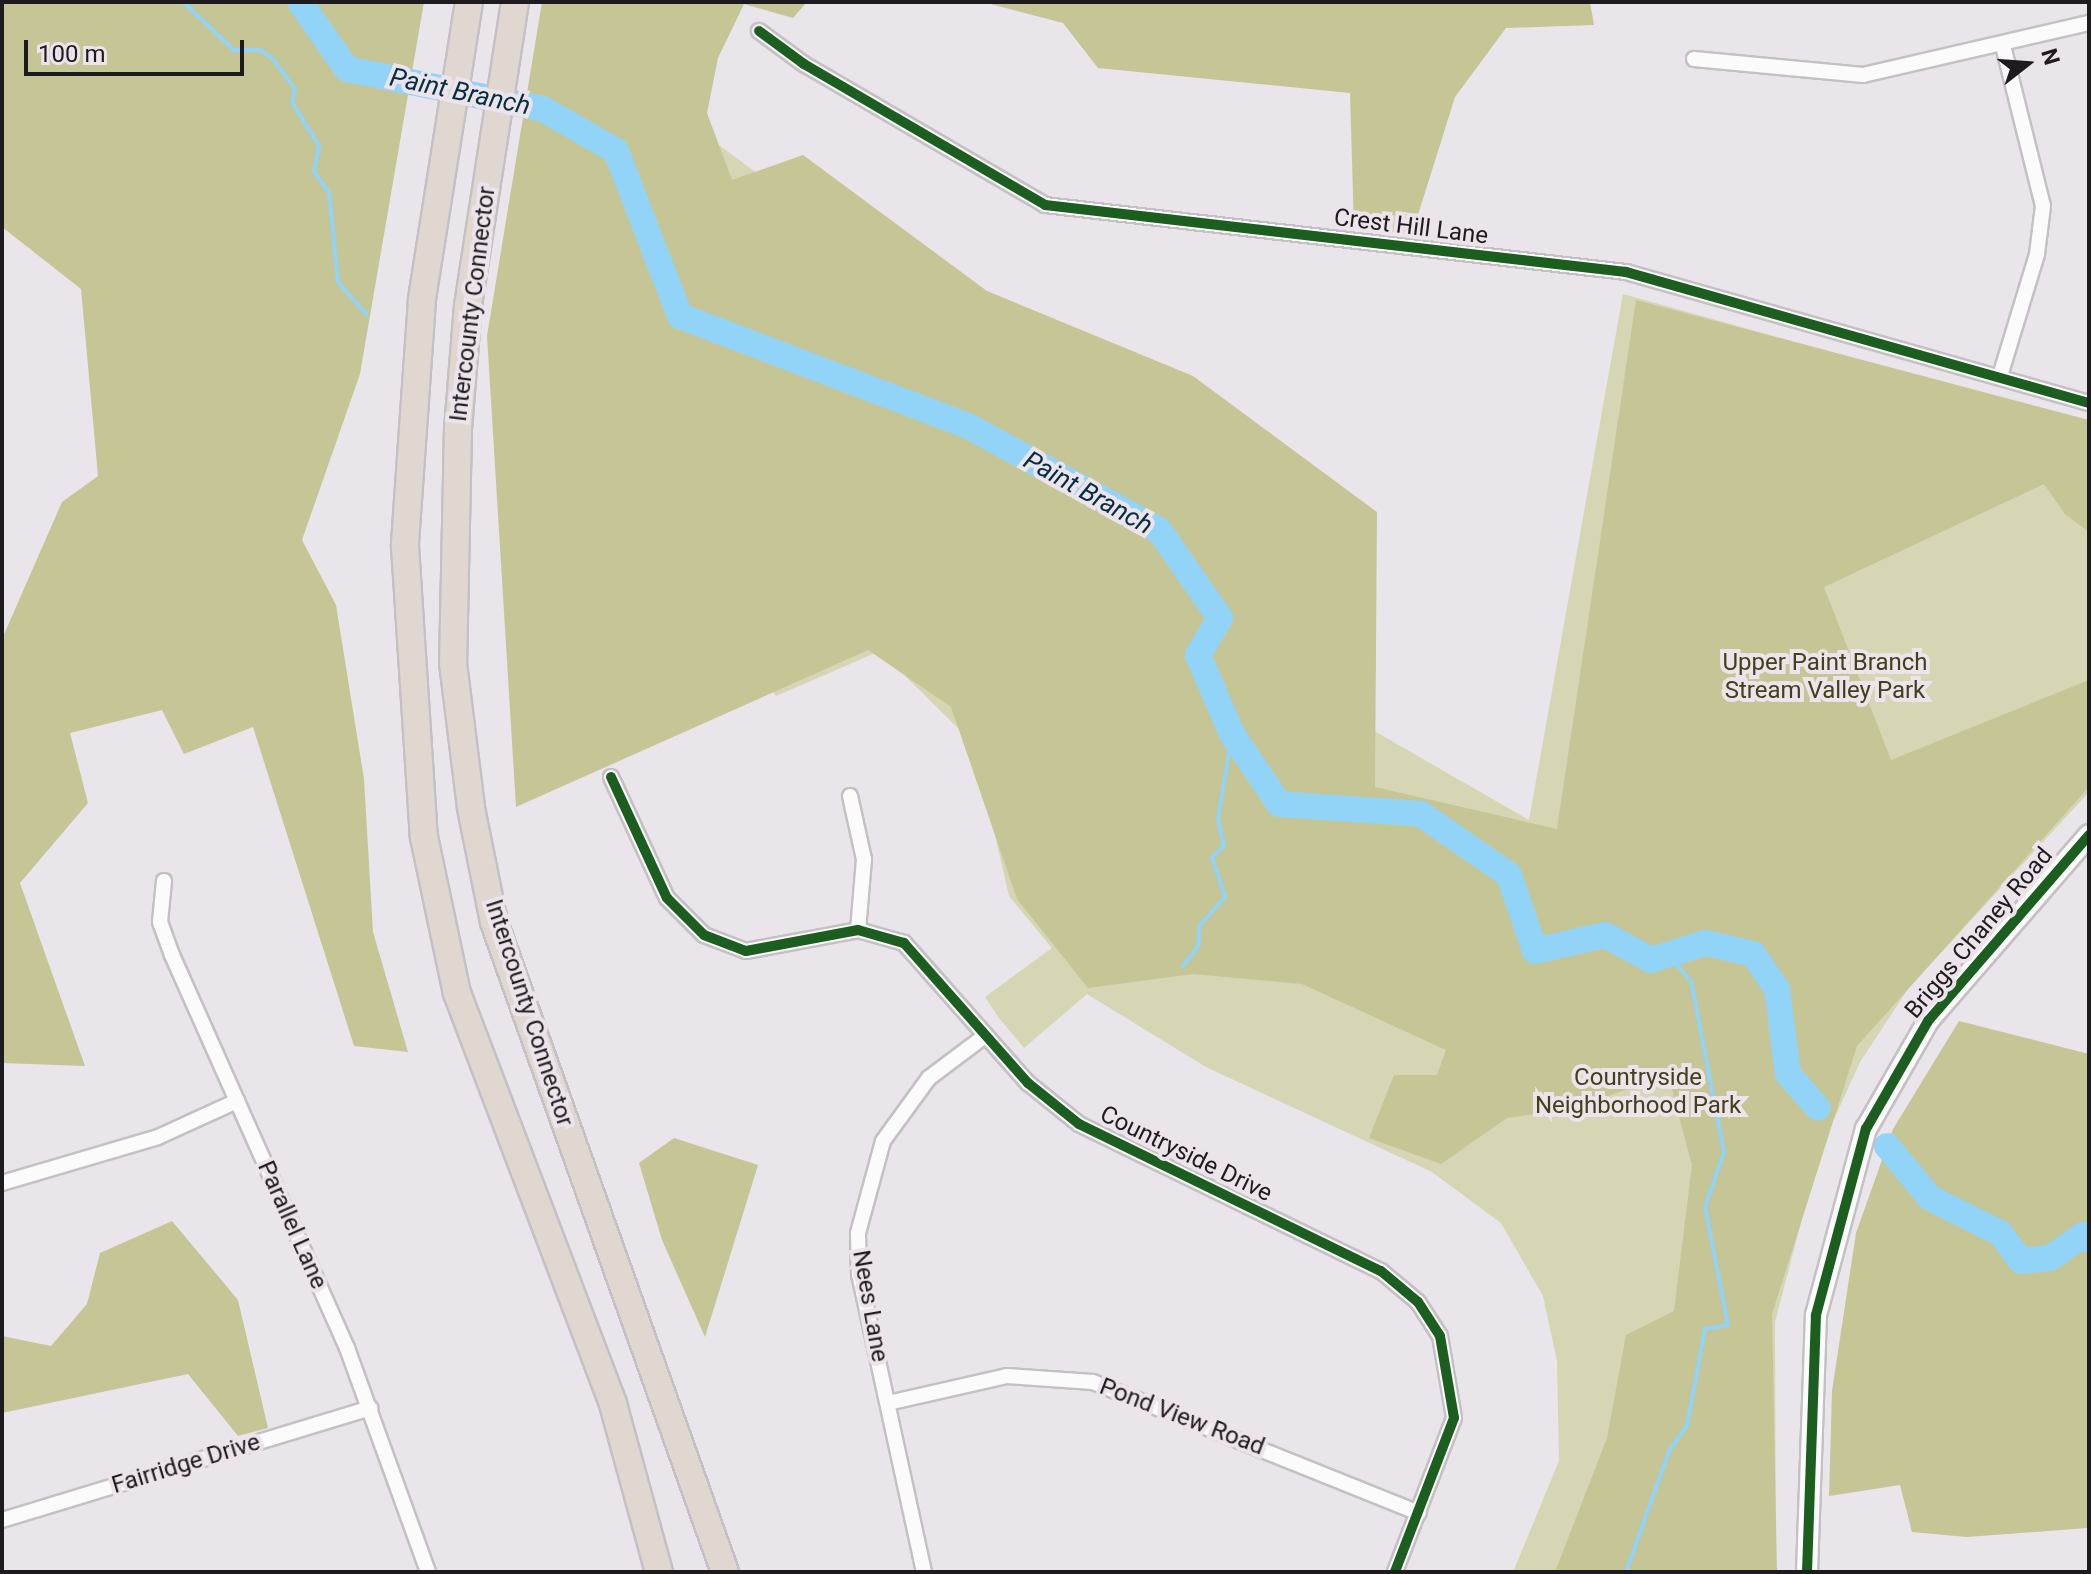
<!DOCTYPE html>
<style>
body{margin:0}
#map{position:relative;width:2091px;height:1574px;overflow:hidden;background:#eae5ea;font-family:Roboto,sans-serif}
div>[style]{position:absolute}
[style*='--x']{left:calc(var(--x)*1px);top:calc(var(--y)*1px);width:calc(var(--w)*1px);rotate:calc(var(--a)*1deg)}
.green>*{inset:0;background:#d6d5b4}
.forest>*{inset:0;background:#c6c596}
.stream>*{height:4px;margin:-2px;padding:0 2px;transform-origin:2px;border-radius:2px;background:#92d4f7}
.river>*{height:26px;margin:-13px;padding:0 13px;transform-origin:13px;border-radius:13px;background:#92d4f7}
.roads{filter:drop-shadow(2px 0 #c4c0c4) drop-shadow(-2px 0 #c4c0c4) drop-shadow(0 2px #c4c0c4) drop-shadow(0 -2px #c4c0c4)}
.street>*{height:14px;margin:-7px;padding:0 7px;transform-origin:7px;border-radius:7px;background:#fcfbfc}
.secondary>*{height:20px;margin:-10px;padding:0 10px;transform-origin:10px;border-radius:10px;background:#fcfbfc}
.highway>*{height:26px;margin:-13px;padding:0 13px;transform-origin:13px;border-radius:13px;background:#e0d7d1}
.cycleway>*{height:10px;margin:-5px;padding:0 5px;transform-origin:5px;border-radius:5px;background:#1b5e20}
span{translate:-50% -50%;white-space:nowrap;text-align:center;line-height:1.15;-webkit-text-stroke:8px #ece3eb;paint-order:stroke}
.street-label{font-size:24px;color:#1e1b1e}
.park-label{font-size:24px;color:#40411a}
.water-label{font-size:26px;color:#012e42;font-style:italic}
.frame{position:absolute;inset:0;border:4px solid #1e1b1e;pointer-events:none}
.north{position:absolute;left:1987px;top:24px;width:80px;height:80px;-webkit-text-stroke:6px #ece3eb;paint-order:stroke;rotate:73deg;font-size:22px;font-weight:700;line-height:32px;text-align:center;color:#1e1b1e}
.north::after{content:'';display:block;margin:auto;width:28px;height:36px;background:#1e1b1e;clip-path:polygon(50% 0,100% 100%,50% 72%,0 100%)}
.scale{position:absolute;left:24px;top:40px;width:220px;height:36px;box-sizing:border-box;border:4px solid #1e1b1e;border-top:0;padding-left:10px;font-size:24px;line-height:28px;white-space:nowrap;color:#1e1b1e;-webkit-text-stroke:6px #ece3eb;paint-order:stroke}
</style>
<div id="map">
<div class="green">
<i style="clip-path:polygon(628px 78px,1011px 360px,1235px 651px,1529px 820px,1623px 294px,2089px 424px,2089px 792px,1908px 989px,1860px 1062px,1820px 1150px,1775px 1322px,1776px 1572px,1513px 1572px,1559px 1461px,1557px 1361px,1543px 1296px,1501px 1223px,1432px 1172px,1206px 1067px,1087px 994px,1024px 1048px,999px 1018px,985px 997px,1052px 948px,1009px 896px,974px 744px,880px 651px,776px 696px,635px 501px)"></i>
</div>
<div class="forest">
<i style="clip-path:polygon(2px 2px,424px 2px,360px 374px,302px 540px,336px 605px,364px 779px,373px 932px,408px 1052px,354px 1046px,253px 727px,184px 754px,162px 710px,70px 733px,88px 803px,20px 883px,85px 1066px,2px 1063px,2px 639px,62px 502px,98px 476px,81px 289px,2px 227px)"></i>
<i style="clip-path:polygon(542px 2px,807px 2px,793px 18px,744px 4px,718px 58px,707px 113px,732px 180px,803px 155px,987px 291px,1193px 376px,1377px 512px,1375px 787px,1557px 829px,1636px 300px,2089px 420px,2089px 532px,2065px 514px,2044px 484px,1824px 587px,1891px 760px,2089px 680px,2089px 787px,1857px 1046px,1772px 1314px,1777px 1572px,1555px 1572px,1607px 1438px,1626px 1335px,1674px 1311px,1692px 1165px,1668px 1074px,1576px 1108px,1507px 1118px,1441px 1164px,1369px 1138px,1394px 1075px,1437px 1075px,1446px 1050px,1302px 984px,1193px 974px,1088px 988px,1017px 899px,951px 707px,868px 650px,516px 807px,487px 336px)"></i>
<i style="clip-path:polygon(983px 2px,1590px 2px,1594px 25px,1506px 28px,1455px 97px,1412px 234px,1354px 229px,1350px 93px,1098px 68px,1063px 23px)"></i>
<i style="clip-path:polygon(1959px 1021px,2089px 1054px,2089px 1539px,2087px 1528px,1967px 1537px,1912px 1532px,1900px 1485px,1829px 1496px,1832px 1391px,1856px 1233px,1893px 1129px)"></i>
<i style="clip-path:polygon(674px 1138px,758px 1165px,705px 1337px,662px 1240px,639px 1163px)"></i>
<i style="clip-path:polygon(172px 1221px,238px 1300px,268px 1428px,238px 1436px,188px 1374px,2px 1413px,2px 1336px,51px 1346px,87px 1304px,100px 1253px)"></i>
</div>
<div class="stream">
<i style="--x:183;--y:2;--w:70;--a:43.3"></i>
<i style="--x:234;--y:50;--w:26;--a:0"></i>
<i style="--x:260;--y:50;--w:16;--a:35"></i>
<i style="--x:273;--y:59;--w:37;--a:54"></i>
<i style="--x:295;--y:89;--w:13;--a:103"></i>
<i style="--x:292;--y:102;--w:52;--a:58.5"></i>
<i style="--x:319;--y:146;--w:26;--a:101"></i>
<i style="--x:314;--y:172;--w:26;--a:54"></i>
<i style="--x:329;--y:193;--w:89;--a:84.2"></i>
<i style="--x:338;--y:282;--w:43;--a:48.8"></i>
<i style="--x:1183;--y:966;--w:25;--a:-53"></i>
<i style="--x:1198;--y:946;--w:21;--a:-85"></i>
<i style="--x:1200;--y:925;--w:38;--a:-48"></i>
<i style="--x:1225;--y:897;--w:42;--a:-108"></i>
<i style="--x:1212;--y:857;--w:16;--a:-43"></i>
<i style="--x:1224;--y:846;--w:28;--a:-103"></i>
<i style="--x:1218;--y:819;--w:86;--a:-80.6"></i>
<i style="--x:1626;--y:1572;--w:128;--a:-70.4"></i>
<i style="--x:1669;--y:1451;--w:32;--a:-55"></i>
<i style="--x:1687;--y:1425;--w:98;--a:-79.4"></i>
<i style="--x:1705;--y:1329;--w:23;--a:-10"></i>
<i style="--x:1728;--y:1325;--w:120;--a:-101"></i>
<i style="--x:1705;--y:1207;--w:58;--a:-70.9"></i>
<i style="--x:1724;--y:1152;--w:174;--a:-100.9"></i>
<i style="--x:1691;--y:981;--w:35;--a:-131"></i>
</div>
<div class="river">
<i style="--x:300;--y:2;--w:82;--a:55"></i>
<i style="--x:347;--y:69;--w:200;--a:11.5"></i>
<i style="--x:543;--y:109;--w:84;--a:29.9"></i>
<i style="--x:616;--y:151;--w:177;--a:68.8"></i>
<i style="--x:680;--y:316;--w:311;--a:20.9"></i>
<i style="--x:970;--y:427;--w:215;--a:28.6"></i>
<i style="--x:1159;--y:530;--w:107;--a:55.3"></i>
<i style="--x:1220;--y:618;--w:43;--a:120.7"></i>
<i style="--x:1198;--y:655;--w:86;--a:66.7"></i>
<i style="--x:1232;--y:734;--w:84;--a:56.1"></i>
<i style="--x:1279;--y:804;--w:142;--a:4"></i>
<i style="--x:1421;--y:814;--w:107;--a:34.7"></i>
<i style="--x:1509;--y:875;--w:80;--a:71.1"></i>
<i style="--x:1535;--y:951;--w:72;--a:-12.9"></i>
<i style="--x:1605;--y:935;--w:52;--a:28.5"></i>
<i style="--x:1651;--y:960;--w:57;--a:-17.5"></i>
<i style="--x:1705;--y:943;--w:49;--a:12.9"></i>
<i style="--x:1753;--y:954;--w:42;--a:55.6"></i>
<i style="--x:1777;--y:989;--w:86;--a:82.6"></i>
<i style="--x:1788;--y:1074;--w:45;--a:48.6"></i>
<i style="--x:1887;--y:1146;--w:67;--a:50.4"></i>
<i style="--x:1930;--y:1198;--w:78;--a:26.6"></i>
<i style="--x:2000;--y:1233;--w:35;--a:53"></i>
<i style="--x:2021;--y:1261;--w:29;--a:-6"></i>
<i style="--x:2050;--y:1258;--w:40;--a:-34.9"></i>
<i style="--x:2083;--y:1235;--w:8;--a:40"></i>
</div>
<div class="roads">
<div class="street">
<i style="--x:759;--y:31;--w:56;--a:36.3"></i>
<i style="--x:804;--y:64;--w:279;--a:30.3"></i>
<i style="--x:1045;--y:205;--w:585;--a:6.58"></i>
<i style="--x:1626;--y:272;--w:481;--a:15.8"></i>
<i style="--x:1694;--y:59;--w:170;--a:5.4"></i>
<i style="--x:1863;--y:75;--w:232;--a:-13"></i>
<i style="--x:2000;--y:376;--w:127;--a:-73.1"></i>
<i style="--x:2037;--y:254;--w:48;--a:-82.9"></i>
<i style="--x:2043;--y:206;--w:166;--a:-104"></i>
<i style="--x:611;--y:777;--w:133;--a:65.2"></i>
<i style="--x:667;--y:898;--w:52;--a:45"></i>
<i style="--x:704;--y:935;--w:45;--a:20.9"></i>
<i style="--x:746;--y:951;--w:114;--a:-10.6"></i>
<i style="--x:858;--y:930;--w:48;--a:15.8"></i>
<i style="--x:904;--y:943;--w:187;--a:48.5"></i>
<i style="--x:1028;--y:1083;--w:65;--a:38.8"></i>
<i style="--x:1079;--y:1124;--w:336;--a:26"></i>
<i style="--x:1381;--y:1271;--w:48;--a:40"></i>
<i style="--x:1418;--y:1302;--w:40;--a:57.1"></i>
<i style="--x:1440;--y:1336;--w:83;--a:80.3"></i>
<i style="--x:1454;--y:1418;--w:165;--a:111"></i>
<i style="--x:850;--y:796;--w:65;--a:77.5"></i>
<i style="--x:864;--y:859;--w:71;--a:94.8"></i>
<i style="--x:164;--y:881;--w:41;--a:95.6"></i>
<i style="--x:160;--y:922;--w:35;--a:70"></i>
<i style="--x:172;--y:955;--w:430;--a:66"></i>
<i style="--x:347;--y:1348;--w:238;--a:70.1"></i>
<i style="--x:2;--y:1183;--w:163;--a:-16.4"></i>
<i style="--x:158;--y:1137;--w:87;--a:-24.5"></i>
<i style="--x:888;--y:1403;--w:122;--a:-12.8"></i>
<i style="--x:1007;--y:1376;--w:86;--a:4"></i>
<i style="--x:1093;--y:1382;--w:351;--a:21.9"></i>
<i style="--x:2;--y:1520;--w:385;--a:-16.9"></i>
<i style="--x:924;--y:1572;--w:304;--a:-102.3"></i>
<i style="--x:859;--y:1275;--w:42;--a:-91.4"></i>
<i style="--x:858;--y:1233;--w:95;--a:-74.8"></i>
<i style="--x:883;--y:1141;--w:78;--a:-53.9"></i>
<i style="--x:929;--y:1078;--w:71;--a:-37"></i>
</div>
<div class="secondary">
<i style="--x:1807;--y:1572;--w:257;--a:-88"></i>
<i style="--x:1816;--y:1315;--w:193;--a:-75"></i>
<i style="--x:1866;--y:1129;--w:125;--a:-60.1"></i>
<i style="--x:1928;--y:1021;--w:246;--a:-49.1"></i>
</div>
<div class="highway">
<i style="--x:469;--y:2;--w:302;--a:99"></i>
<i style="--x:422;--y:300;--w:247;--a:94"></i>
<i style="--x:405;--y:546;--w:292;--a:86.3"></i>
<i style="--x:424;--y:837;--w:159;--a:78.1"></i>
<i style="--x:457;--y:993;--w:440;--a:69.2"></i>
<i style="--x:613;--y:1404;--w:174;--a:74.7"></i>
<i style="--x:515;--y:2;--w:307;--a:98.8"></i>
<i style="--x:468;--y:305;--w:123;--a:94.6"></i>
<i style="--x:458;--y:428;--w:235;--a:91.2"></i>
<i style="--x:453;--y:663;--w:146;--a:82.9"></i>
<i style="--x:471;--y:808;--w:116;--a:78.6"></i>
<i style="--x:494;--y:922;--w:690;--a:70.44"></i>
</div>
</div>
<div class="cycleway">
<i style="--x:759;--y:31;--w:56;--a:36.3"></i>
<i style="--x:804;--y:64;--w:279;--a:30.3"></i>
<i style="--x:1045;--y:205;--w:585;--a:6.58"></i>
<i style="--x:1626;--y:272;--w:481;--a:15.8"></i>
<i style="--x:611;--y:777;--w:133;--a:65.2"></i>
<i style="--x:667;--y:898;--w:52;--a:45"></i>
<i style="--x:704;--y:935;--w:45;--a:20.9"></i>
<i style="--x:746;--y:951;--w:114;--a:-10.6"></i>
<i style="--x:858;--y:930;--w:48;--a:15.8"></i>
<i style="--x:904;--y:943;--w:187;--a:48.5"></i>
<i style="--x:1028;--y:1083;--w:65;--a:38.8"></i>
<i style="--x:1079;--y:1124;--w:336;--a:26"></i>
<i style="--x:1381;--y:1271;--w:48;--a:40"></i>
<i style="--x:1418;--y:1302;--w:40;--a:57.1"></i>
<i style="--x:1440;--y:1336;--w:83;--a:80.3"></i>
<i style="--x:1454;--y:1418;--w:165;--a:111"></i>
<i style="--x:1807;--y:1572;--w:257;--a:-88"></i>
<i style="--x:1816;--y:1315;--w:193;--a:-75"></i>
<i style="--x:1866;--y:1129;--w:125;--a:-60.1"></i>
<i style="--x:1928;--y:1021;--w:246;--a:-49.1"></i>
</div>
<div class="street-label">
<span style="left:1411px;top:227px;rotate:7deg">Crest Hill Lane</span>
<span style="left:473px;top:304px;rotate:-83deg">Intercounty Connector</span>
<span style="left:1979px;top:933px;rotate:-50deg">Briggs Chaney Road</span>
<span style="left:529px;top:1013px;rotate:72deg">Intercounty Connector</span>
<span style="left:1186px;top:1154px;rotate:26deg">Countryside Drive</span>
<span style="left:292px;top:1225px;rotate:66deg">Parallel Lane</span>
<span style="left:870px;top:1306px;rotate:80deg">Nees Lane</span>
<span style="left:1182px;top:1417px;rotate:21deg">Pond View Road</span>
<span style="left:186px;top:1464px;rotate:-17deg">Fairridge Drive</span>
</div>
<div class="park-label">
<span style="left:1825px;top:677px">Upper Paint Branch<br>Stream Valley Park</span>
<span style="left:1638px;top:1092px">Countryside<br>Neighborhood Park</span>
</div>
<div class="water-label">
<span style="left:460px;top:92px;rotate:12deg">Paint Branch</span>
<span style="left:1088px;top:493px;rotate:29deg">Paint Branch</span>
</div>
<div class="frame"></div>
<div class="north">N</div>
<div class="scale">100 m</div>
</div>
